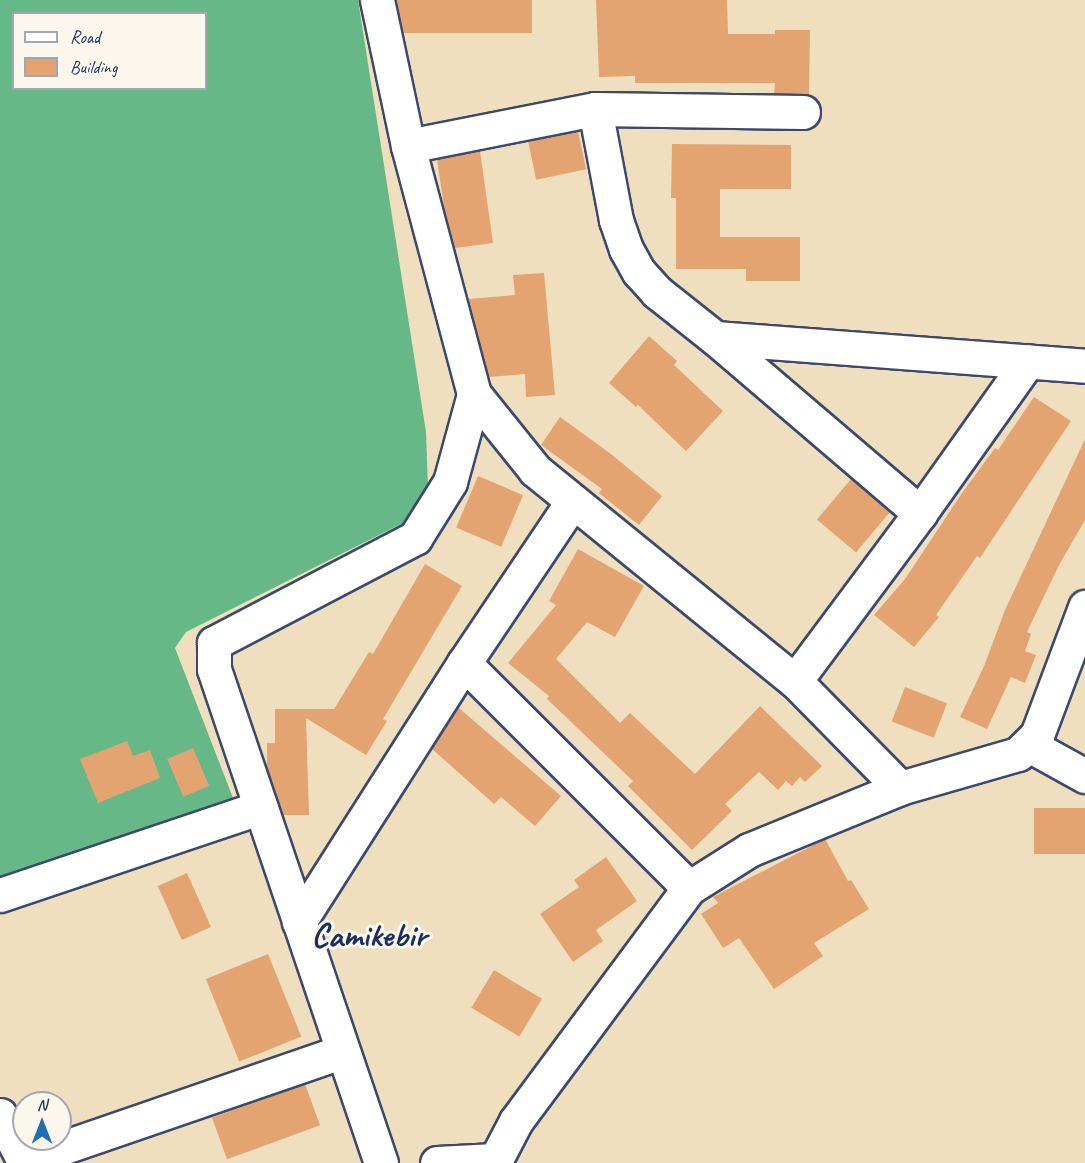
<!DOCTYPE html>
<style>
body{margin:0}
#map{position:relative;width:1085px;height:1163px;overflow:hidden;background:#efdfbf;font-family:Caveat,sans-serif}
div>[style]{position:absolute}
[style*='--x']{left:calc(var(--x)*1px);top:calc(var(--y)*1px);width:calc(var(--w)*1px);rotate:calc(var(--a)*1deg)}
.forest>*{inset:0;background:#66b986}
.building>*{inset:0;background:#e4a472;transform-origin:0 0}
.roads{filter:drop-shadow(2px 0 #3b496d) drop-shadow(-2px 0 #3b496d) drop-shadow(0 2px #3b496d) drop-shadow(0 -2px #3b496d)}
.minor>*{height:33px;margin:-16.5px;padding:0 16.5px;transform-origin:16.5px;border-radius:16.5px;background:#fff}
span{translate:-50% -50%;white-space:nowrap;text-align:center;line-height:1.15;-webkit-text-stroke:6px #fbf7ec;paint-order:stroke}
.district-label{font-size:34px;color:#1b2f5e;font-weight:700}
.legend{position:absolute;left:12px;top:12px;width:195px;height:78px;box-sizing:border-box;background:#fbf7ec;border:2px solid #a1a7b3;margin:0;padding:8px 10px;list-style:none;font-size:18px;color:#1b2f5e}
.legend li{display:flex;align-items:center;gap:12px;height:30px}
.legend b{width:30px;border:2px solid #a1a7b3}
.north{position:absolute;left:12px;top:1091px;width:60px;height:60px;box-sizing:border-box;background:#fbf7ec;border:2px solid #a1a7b3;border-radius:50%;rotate:0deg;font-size:16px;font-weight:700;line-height:24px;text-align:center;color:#1b2f5e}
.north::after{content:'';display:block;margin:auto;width:21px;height:27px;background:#1f6fb2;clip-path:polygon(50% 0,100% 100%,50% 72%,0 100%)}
</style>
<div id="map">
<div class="forest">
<i style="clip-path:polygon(evenodd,0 0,358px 0,426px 432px,428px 487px,403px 523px,186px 632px,175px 648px,233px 798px,0 884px,0 0,14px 14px,206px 14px,206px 88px,14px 88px,14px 14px)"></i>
</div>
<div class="building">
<i style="left:396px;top:0;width:136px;height:33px"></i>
<i style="clip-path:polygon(596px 0,727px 0,728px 34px,775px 34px,775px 30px,810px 30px,809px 95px,774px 93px,775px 83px,635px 83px,635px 76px,599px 77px)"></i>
<i style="left:578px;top:131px;width:39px;height:51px;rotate:78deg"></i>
<i style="clip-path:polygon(672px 144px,791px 145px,791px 189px,720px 189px,720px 237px,800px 237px,800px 281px,746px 281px,746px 269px,676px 269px,676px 198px,671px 198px)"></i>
<i style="clip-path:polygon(480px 151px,493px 243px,455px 248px,444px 207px,437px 159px)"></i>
<i style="clip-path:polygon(544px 273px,555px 395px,526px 397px,525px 374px,489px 377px,468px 299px,515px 295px,513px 275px)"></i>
<i style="clip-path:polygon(649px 336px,677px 361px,674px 365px,723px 411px,686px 451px,638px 405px,636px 407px,609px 383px)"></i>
<i style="clip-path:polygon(1034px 397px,1071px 421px,980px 558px,977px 556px,936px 615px,939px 617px,914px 647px,874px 615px,905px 579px,962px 493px,995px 448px,998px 450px)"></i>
<i style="clip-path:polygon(560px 417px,611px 454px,662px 496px,639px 525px,599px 493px,602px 489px,541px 445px)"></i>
<i style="clip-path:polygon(1085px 439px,1085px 520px,1059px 565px,1027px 632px,1031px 634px,1025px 651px,1036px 655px,1025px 683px,1011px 677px,987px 729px,960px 717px,984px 666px,1005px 610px)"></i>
<i style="left:478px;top:476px;width:49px;height:56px;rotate:23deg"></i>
<i style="left:851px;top:479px;width:51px;height:53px;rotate:40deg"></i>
<i style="clip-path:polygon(578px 549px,644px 586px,615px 637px,587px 622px,556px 659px,620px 723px,630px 713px,695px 774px,760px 706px,822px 766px,805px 782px,800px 777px,792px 786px,786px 781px,778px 790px,759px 772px,725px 804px,732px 811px,692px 850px,628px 786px,633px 781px,547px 699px,549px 696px,508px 663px,556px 605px,549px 601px)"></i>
<i style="clip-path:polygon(425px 564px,462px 586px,383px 719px,387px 721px,366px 755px,306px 718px,309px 815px,283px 815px,267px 768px,267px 743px,275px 743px,275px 709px,334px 709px,369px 652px,373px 654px)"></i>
<i style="left:905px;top:687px;width:45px;height:37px;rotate:21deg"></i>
<i style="clip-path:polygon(459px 708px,561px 796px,535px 826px,501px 797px,494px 804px,432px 749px)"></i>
<i style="clip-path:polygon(127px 741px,133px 756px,150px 750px,160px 778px,98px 803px,80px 759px)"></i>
<i style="left:193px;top:748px;width:41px;height:28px;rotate:67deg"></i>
<i style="left:1034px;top:808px;width:51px;height:46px"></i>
<i style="clip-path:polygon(825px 839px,848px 881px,851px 880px,869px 909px,814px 943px,823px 956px,774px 989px,739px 938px,723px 948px,701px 914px,718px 903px,713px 897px)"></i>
<i style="clip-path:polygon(606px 857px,637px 901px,596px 930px,603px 941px,573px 962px,540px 914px,579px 887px,574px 880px)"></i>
<i style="left:187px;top:873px;width:59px;height:32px;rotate:66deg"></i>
<i style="left:268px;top:954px;width:89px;height:67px;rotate:68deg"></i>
<i style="left:494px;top:970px;width:56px;height:44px;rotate:31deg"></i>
<i style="left:305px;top:1084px;width:44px;height:99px;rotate:70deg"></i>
</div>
<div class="roads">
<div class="minor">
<i style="--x:377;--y:0;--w:149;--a:78"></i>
<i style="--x:408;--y:146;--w:257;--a:75.1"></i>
<i style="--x:474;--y:394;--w:97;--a:51.2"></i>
<i style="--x:535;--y:470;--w:335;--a:39.1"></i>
<i style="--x:795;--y:681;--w:150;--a:45.5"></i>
<i style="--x:595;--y:109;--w:113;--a:79.3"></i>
<i style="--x:616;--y:220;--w:31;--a:71"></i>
<i style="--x:626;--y:249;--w:26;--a:61"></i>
<i style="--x:639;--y:272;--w:27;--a:48"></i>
<i style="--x:657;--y:292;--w:74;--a:38.4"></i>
<i style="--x:715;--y:338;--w:371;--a:4.3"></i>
<i style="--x:408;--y:146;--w:191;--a:-11.2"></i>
<i style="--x:595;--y:109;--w:208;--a:0.8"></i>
<i style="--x:715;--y:338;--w:270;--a:40.5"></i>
<i style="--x:464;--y:663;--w:318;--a:45"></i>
<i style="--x:795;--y:681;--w:209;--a:-53.3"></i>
<i style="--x:920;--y:513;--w:186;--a:-54.6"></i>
<i style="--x:1029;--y:745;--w:64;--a:29"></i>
<i style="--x:0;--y:895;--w:275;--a:-18.6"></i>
<i style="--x:299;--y:922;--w:307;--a:-57.5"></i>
<i style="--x:464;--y:663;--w:194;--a:-56.1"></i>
<i style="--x:0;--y:1115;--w:54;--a:62.5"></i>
<i style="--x:24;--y:1161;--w:337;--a:-19"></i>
<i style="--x:381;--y:1163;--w:521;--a:-108.68"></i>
<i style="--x:214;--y:669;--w:26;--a:-90"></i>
<i style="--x:214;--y:643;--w:227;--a:-27.6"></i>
<i style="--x:415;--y:538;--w:66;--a:-58"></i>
<i style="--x:450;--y:482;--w:91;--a:-74.7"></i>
<i style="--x:437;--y:1163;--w:58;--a:-3"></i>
<i style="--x:494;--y:1163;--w:47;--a:-62.4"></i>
<i style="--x:516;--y:1121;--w:290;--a:-53.4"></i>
<i style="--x:689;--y:888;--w:71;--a:-32.3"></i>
<i style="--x:749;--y:850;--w:163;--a:-22.3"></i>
<i style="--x:900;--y:788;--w:123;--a:-16.1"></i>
<i style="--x:1018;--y:754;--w:27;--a:-45"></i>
<i style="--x:1037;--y:735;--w:137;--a:-69.4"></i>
</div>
</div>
<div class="district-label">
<span style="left:369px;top:935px">Camikebir</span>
</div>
<ul class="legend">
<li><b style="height:8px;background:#fff"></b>Road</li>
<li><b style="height:16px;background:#e4a472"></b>Building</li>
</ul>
<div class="north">N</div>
</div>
